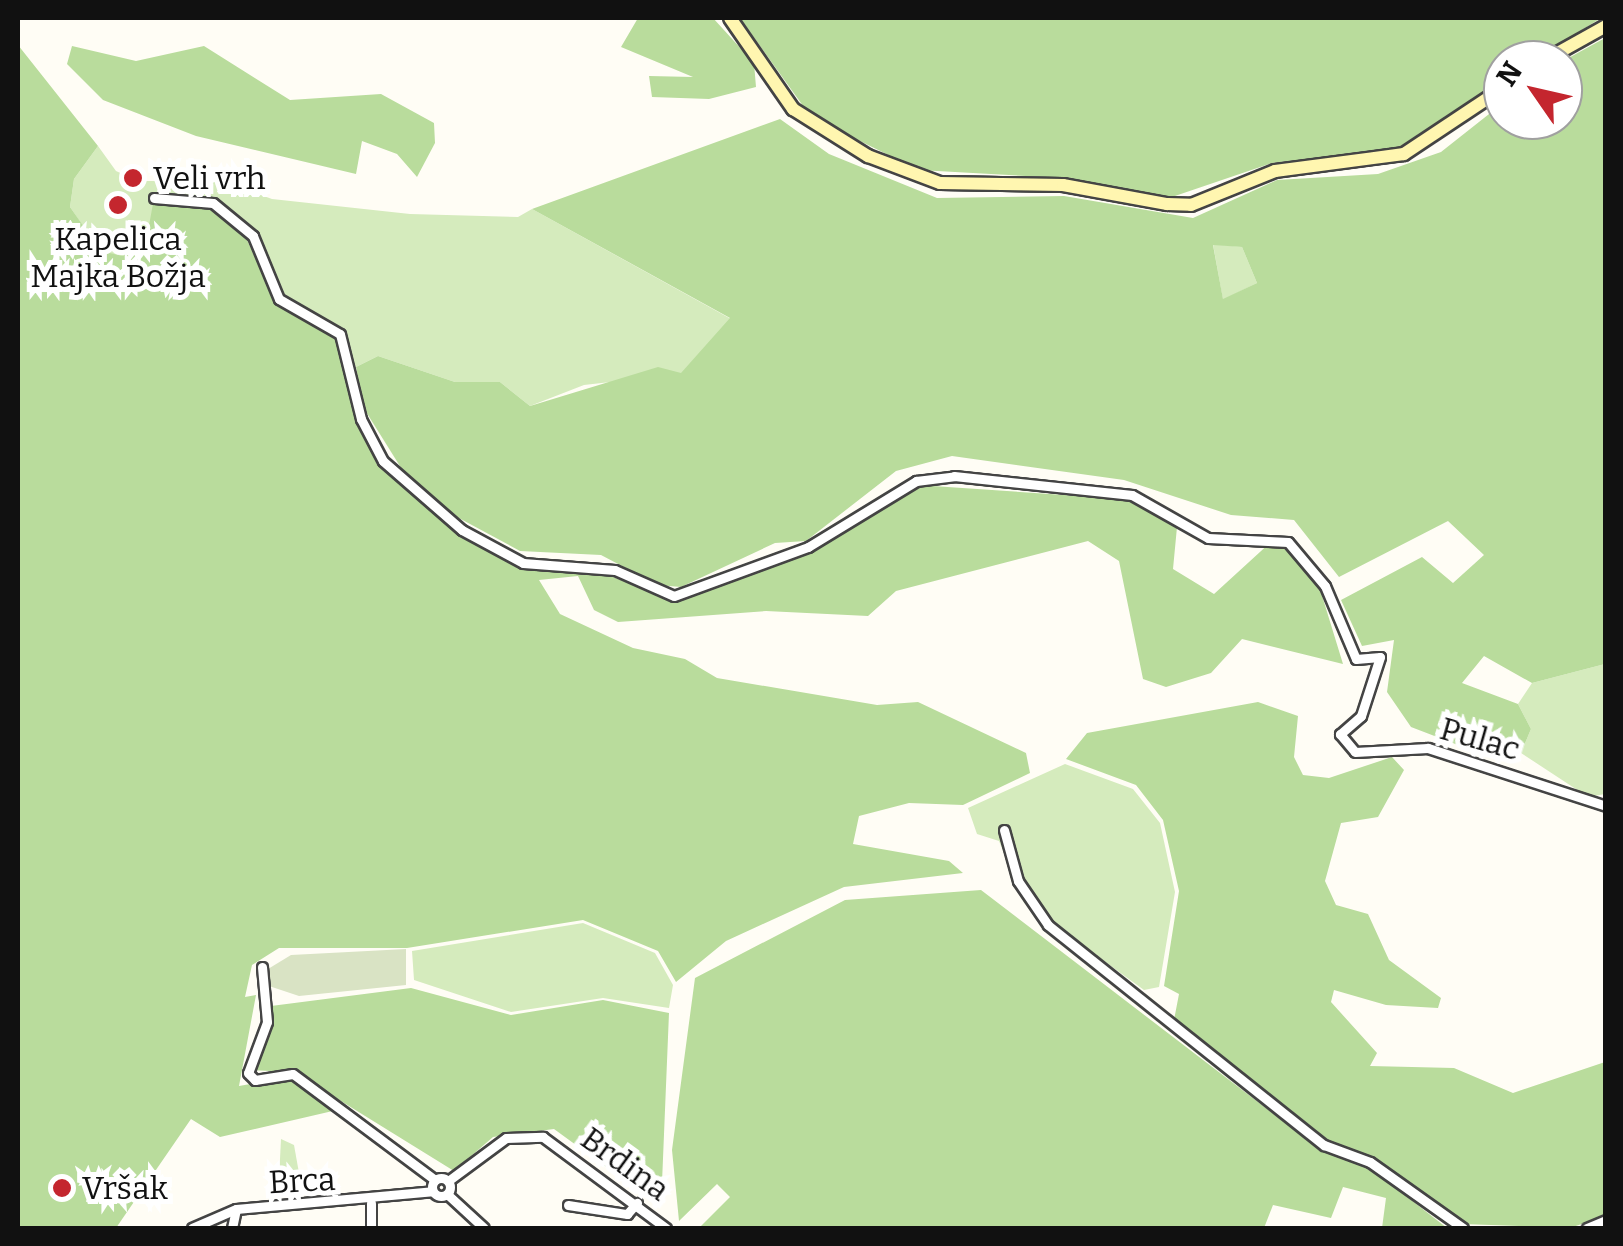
<!DOCTYPE html>
<meta charset="utf-8">
<style>
body{margin:0}
#map{position:relative;width:1623px;height:1246px;overflow:hidden;background:#fffdf5;font-family:Bitter,serif}
div>[style]{position:absolute}
[style*='--x']{left:calc(var(--x)*1px);top:calc(var(--y)*1px);width:calc(var(--w)*1px);rotate:calc(var(--a)*1deg)}
.green>*{inset:0;background:#d5ebbd}
.forest>*{inset:0;background:#b9dc9c}
.cemetery>*{inset:0;background:#d9e3c4}
.roads{filter:drop-shadow(2px 0 #444) drop-shadow(-2px 0 #444) drop-shadow(0 2px #444) drop-shadow(0 -2px #444)}
.street>*{height:9px;margin:-4.5px;padding:0 4.5px;transform-origin:4.5px;border-radius:4.5px;background:#fff}
.street>.ring{margin:-4.5px;padding:0;box-sizing:content-box;background:none;border:9px solid #fff;border-radius:50%}
.secondary>*{height:12px;margin:-6px;padding:0 6px;transform-origin:6px;border-radius:6px;background:#fff6b0}
.dots>*{width:28px;height:28px;translate:-50% -50%;box-sizing:border-box;border:5px solid #fff;border-radius:50%}
span{translate:-50% -50%;white-space:nowrap;text-align:center;line-height:1.15;-webkit-text-stroke:10px #fff;paint-order:stroke}
.poi-label{font-size:32px;color:#111}
.left{translate:0 -50%;text-align:left}
.street-label{font-size:32px;color:#111}
.frame{position:absolute;inset:0;border:20px solid #111;pointer-events:none}
.north{position:absolute;left:1483px;top:40px;width:100px;height:100px;box-sizing:border-box;background:#fff;border:2px solid #a0a0a0;border-radius:50%;rotate:304deg;font-size:28px;font-weight:700;line-height:40px;text-align:center;color:#111}
.north::after{content:'';display:block;margin:auto;width:35px;height:45px;background:#c4262e;clip-path:polygon(50% 0,100% 100%,50% 72%,0 100%)}
</style>
<div id="map">
<div class="green">
<i style="clip-path:polygon(98px 146px,116px 171px,138px 181px,222px 181px,272px 199px,410px 214px,518px 217px,532px 209px,731px 319px,681px 374px,584px 385px,530px 406px,500px 382px,455px 382px,378px 356px,356px 367px,276px 303px,247px 240px,213px 203px,148px 231px,123px 256px,101px 252px,70px 207px,74px 179px)"></i>
<i style="clip-path:polygon(1213px 244px,1242px 247px,1257px 283px,1223px 300px)"></i>
<i style="clip-path:polygon(1605px 664px,1605px 794px,1588px 797px,1521px 753px,1531px 729px,1518px 704px,1532px 683px)"></i>
<i style="clip-path:polygon(1065px 764px,1133px 789px,1160px 823px,1175px 892px,1159px 987px,1144px 990px,1024px 903px,999px 841px,977px 834px,968px 808px)"></i>
<i style="clip-path:polygon(583px 923px,655px 953px,673px 985px,669px 1008px,603px 998px,511px 1012px,414px 980px,412px 951px)"></i>
<i style="clip-path:polygon(281px 1139px,294px 1145px,299px 1173px,289px 1184px,279px 1179px)"></i>
</div>
<div class="forest">
<i style="clip-path:polygon(638px 18px,713px 18px,754px 63px,756px 87px,709px 99px,652px 97px,649px 76px,693px 77px,621px 47px)"></i>
<i style="clip-path:polygon(740px 18px,1601px 18px,1534px 60px,1503px 60px,1503px 81px,1402px 148px,1272px 163px,1172px 197px,1063px 178px,919px 170px,811px 117px)"></i>
<i style="clip-path:polygon(evenodd,1605px 38px,1605px 664px,1532px 683px,1484px 656px,1462px 683px,1518px 704px,1531px 729px,1521px 753px,1492px 758px,1411px 727px,1387px 692px,1394px 640px,1362px 646px,1341px 600px,1422px 557px,1453px 583px,1484px 555px,1448px 521px,1339px 577px,1294px 520px,1231px 515px,1124px 480px,952px 456px,896px 471px,806px 541px,775px 543px,681px 587px,658px 585px,601px 555px,520px 551px,457px 517px,403px 471px,363px 407px,356px 367px,378px 356px,455px 382px,500px 382px,530px 406px,658px 367px,681px 373px,730px 318px,532px 209px,780px 119px,829px 154px,937px 198px,1064px 196px,1193px 218px,1277px 180px,1378px 174px,1441px 152px,1503px 103px,1503px 120px,1563px 120px,1563px 61px,1605px 38px,1213px 245px,1242px 247px,1257px 283px,1223px 299px,1213px 245px)"></i>
<i style="clip-path:polygon(18px 45px,98px 146px,74px 179px,70px 207px,101px 251px,123px 256px,148px 231px,154px 198px,213px 203px,247px 240px,276px 303px,337px 338px,364px 435px,387px 472px,511px 563px,592px 569px,676px 601px,809px 552px,918px 485px,1138px 500px,1177px 527px,1173px 569px,1214px 594px,1272px 541px,1283px 546px,1320px 589px,1343px 664px,1242px 639px,1211px 673px,1166px 687px,1143px 679px,1119px 561px,1088px 541px,896px 591px,868px 616px,766px 611px,618px 622px,594px 610px,578px 576px,539px 580px,560px 614px,633px 648px,685px 659px,717px 678px,877px 705px,918px 702px,1026px 753px,1030px 773px,963px 805px,909px 803px,859px 816px,853px 844px,949px 861px,963px 873px,844px 887px,726px 941px,676px 982px,658px 951px,583px 920px,407px 948px,279px 948px,252px 965px,245px 997px,256px 995px,239px 1086px,290px 1077px,337px 1110px,220px 1137px,191px 1119px,116px 1228px,18px 1228px)"></i>
<i style="clip-path:polygon(72px 46px,136px 61px,204px 46px,290px 100px,381px 94px,434px 123px,435px 143px,417px 177px,397px 154px,362px 141px,356px 174px,196px 136px,103px 100px,67px 64px)"></i>
<i style="clip-path:polygon(1258px 702px,1298px 716px,1294px 757px,1303px 775px,1329px 778px,1392px 757px,1404px 770px,1378px 817px,1341px 823px,1325px 881px,1336px 905px,1368px 914px,1389px 960px,1441px 998px,1438px 1008px,1386px 1005px,1334px 990px,1331px 1002px,1377px 1053px,1370px 1066px,1454px 1068px,1513px 1093px,1605px 1062px,1605px 1216px,1570px 1228px,1462px 1224px,1372px 1159px,1325px 1140px,1174px 1020px,1179px 994px,1164px 986px,1179px 891px,1163px 820px,1136px 785px,1066px 759px,1087px 733px)"></i>
<i style="clip-path:polygon(981px 890px,1322px 1151px,1369px 1167px,1447px 1228px,1382px 1228px,1386px 1198px,1343px 1187px,1331px 1218px,1273px 1205px,1264px 1228px,699px 1228px,730px 1197px,717px 1184px,679px 1221px,672px 1150px,695px 978px,845px 900px)"></i>
<i style="clip-path:polygon(411px 988px,511px 1015px,603px 1000px,669px 1013px,661px 1207px,554px 1129px,493px 1137px,454px 1171px,294px 1072px,250px 1070px,271px 1006px)"></i>
</div>
<div class="cemetery">
<i style="clip-path:polygon(406px 949px,406px 985px,299px 996px,269px 986px,268px 969px,291px 955px)"></i>
</div>
<div class="roads">
<div class="street">
<i style="--x:154;--y:198;--w:59;--a:4.8"></i>
<i style="--x:213;--y:203;--w:52;--a:39.5"></i>
<i style="--x:253;--y:236;--w:68;--a:67.6"></i>
<i style="--x:279;--y:299;--w:70;--a:29.8"></i>
<i style="--x:340;--y:334;--w:88;--a:76.1"></i>
<i style="--x:361;--y:419;--w:47;--a:62.4"></i>
<i style="--x:383;--y:461;--w:105;--a:41.1"></i>
<i style="--x:462;--y:530;--w:69;--a:28.4"></i>
<i style="--x:523;--y:563;--w:92;--a:4.4"></i>
<i style="--x:615;--y:570;--w:64;--a:23.8"></i>
<i style="--x:674;--y:596;--w:143;--a:-20.1"></i>
<i style="--x:808;--y:547;--w:127;--a:-31.4"></i>
<i style="--x:916;--y:481;--w:38;--a:-7"></i>
<i style="--x:954;--y:476;--w:179;--a:6.1"></i>
<i style="--x:1132;--y:495;--w:87;--a:29.5"></i>
<i style="--x:1208;--y:538;--w:80;--a:2.9"></i>
<i style="--x:1288;--y:542;--w:57;--a:49.9"></i>
<i style="--x:1325;--y:586;--w:79;--a:67"></i>
<i style="--x:1356;--y:659;--w:24;--a:-5"></i>
<i style="--x:1380;--y:657;--w:62;--a:107.9"></i>
<i style="--x:1361;--y:716;--w:28;--a:139"></i>
<i style="--x:1340;--y:734;--w:23;--a:50"></i>
<i style="--x:1355;--y:752;--w:73;--a:-3.1"></i>
<i style="--x:1428;--y:748;--w:187;--a:18"></i>
<i style="--x:1004;--y:830;--w:53;--a:74.6"></i>
<i style="--x:1018;--y:881;--w:53;--a:55.7"></i>
<i style="--x:1048;--y:925;--w:353;--a:38.6"></i>
<i style="--x:1324;--y:1145;--w:49;--a:20.3"></i>
<i style="--x:1370;--y:1162;--w:114;--a:35.4"></i>
<i style="--x:262;--y:967;--w:55;--a:84.8"></i>
<i style="--x:267;--y:1022;--w:54;--a:110.4"></i>
<i style="--x:248;--y:1073;--w:10;--a:45"></i>
<i style="--x:255;--y:1080;--w:38;--a:-9"></i>
<i style="--x:293;--y:1074;--w:177;--a:36.7"></i>
<i class="ring" style="left:432px;top:1178px;width:9px;height:9px"></i>
<i style="--x:448;--y:1181;--w:72;--a:-36.6"></i>
<i style="--x:506;--y:1138;--w:37;--a:-2"></i>
<i style="--x:543;--y:1137;--w:153;--a:36.5"></i>
<i style="--x:447;--y:1194;--w:50;--a:42.6"></i>
<i style="--x:568;--y:1205;--w:60;--a:8.7"></i>
<i style="--x:627;--y:1214;--w:15;--a:-48"></i>
<i style="--x:192;--y:1228;--w:48;--a:-23.4"></i>
<i style="--x:236;--y:1209;--w:197;--a:-5.2"></i>
<i style="--x:232;--y:1228;--w:19;--a:-78"></i>
<i style="--x:371;--y:1228;--w:25;--a:-90"></i>
<i style="--x:1587;--y:1228;--w:21;--a:-23"></i>
</div>
<div class="secondary">
<i style="--x:730;--y:18;--w:111;--a:55.3"></i>
<i style="--x:793;--y:109;--w:89;--a:32.1"></i>
<i style="--x:868;--y:156;--w:77;--a:20.6"></i>
<i style="--x:940;--y:183;--w:123;--a:0.9"></i>
<i style="--x:1063;--y:185;--w:106;--a:10.4"></i>
<i style="--x:1167;--y:204;--w:24;--a:2"></i>
<i style="--x:1191;--y:205;--w:91;--a:-22"></i>
<i style="--x:1275;--y:171;--w:130;--a:-7.5"></i>
<i style="--x:1404;--y:154;--w:119;--a:-33.7"></i>
<i style="--x:1545;--y:60;--w:70;--a:-29.1"></i>
</div>
</div>
<div class="dots">
<i style="left:133px;top:178px;background:#c4262e"></i>
<i style="left:118px;top:205px;background:#c4262e"></i>
<i style="left:62px;top:1188px;background:#c4262e"></i>
</div>
<div class="poi-label">
<span class="left" style="left:153px;top:178px">Veli vrh</span>
<span style="left:118px;top:258px">Kapelica<br>Majka Božja</span>
<span class="left" style="left:82px;top:1188px">Vršak</span>
</div>
<div class="street-label">
<span style="left:1480px;top:739px;rotate:16deg">Pulac</span>
<span style="left:625px;top:1164px;rotate:36deg">Brdina</span>
<span style="left:302px;top:1181px;rotate:-3deg">Brca</span>
</div>
<div class="frame"></div>
<div class="north">N</div>
</div>
